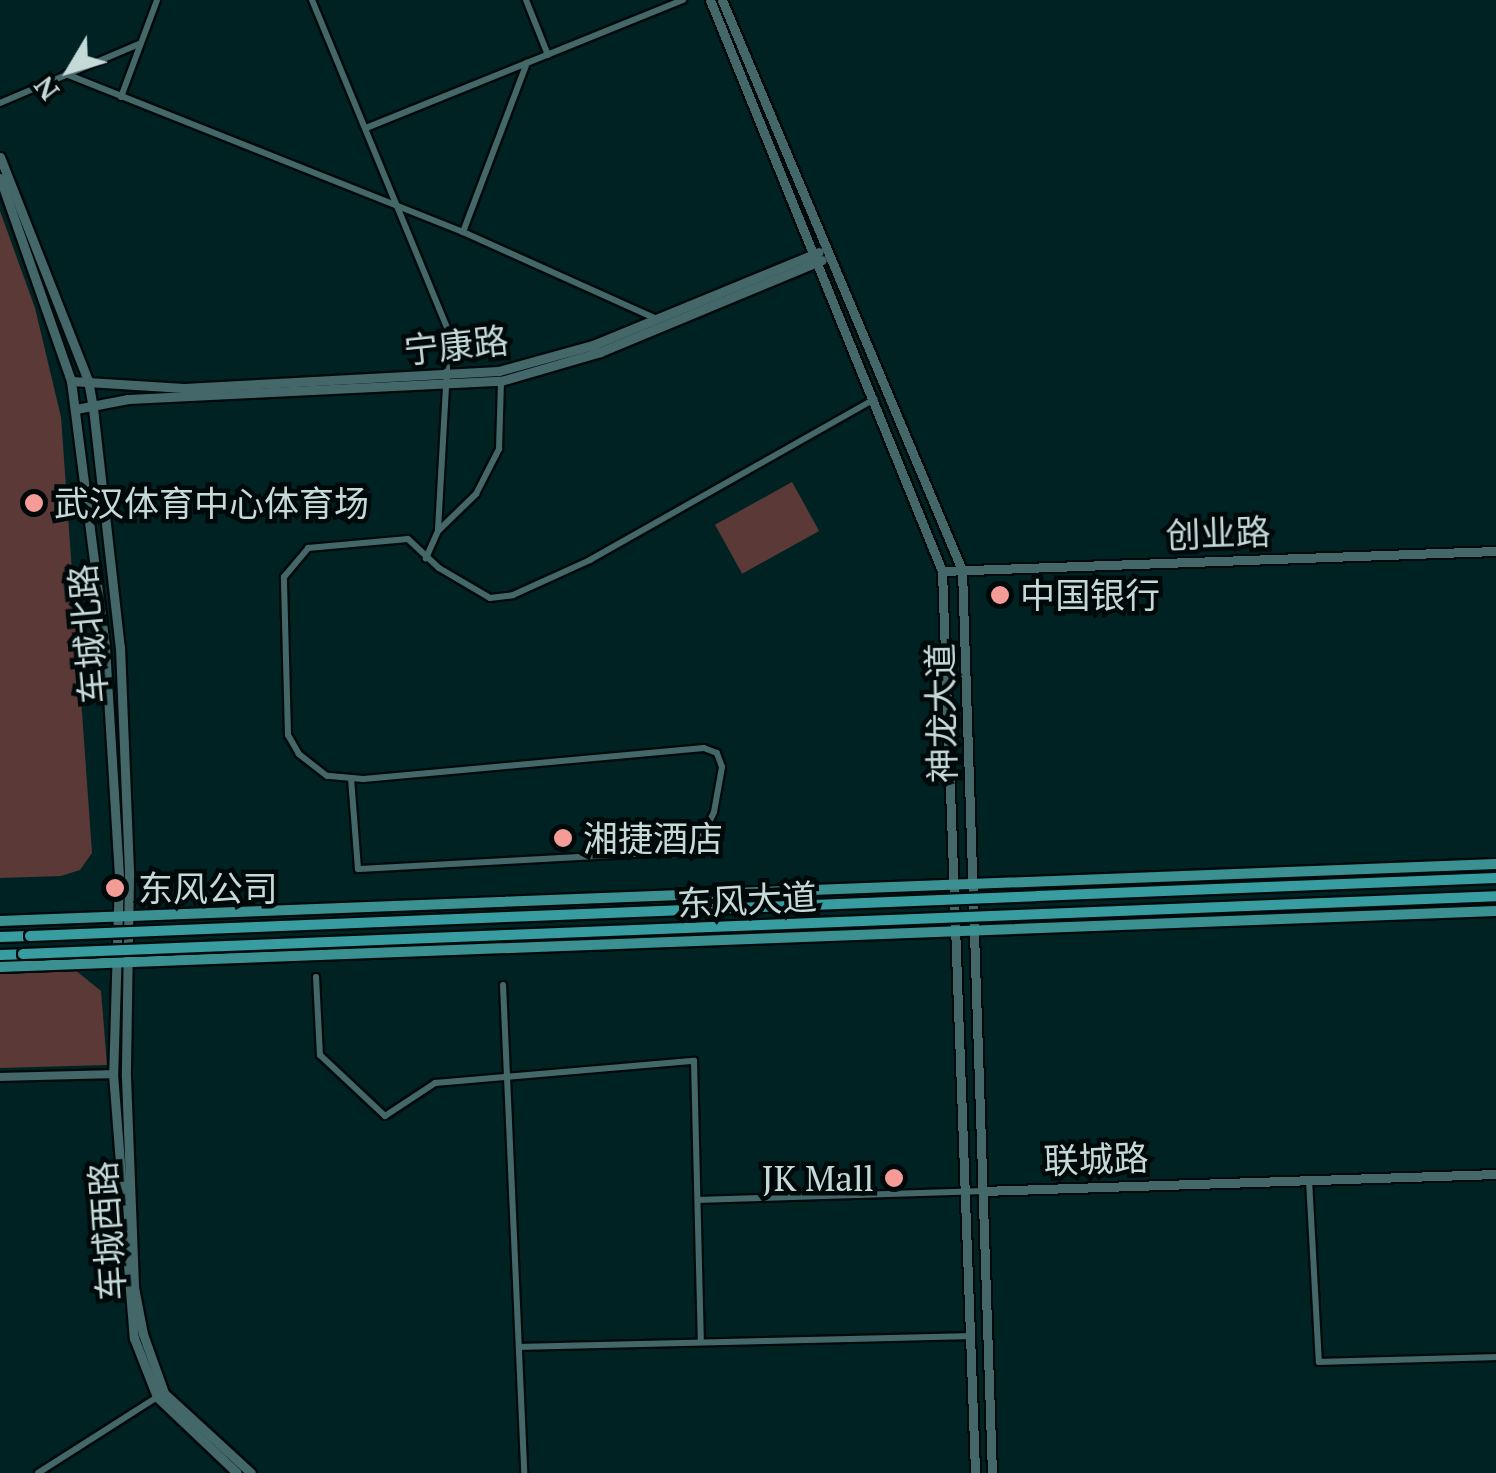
<!DOCTYPE html>
<meta charset="utf-8">
<style>
body{margin:0}
#map{position:relative;width:1496px;height:1473px;overflow:hidden;background:#002223;font-family:"PT Serif","Noto Sans SC",serif}
div>[style]{position:absolute}
[style*='--x']{left:calc(var(--x)*1px);top:calc(var(--y)*1px);width:calc(var(--w)*1px);rotate:calc(var(--a)*1deg)}
.green>*{inset:0;background:#5b3937;transform-origin:0 0}
.roads{filter:drop-shadow(2px 0 #000a0b) drop-shadow(-2px 0 #000a0b) drop-shadow(0 2px #000a0b) drop-shadow(0 -2px #000a0b)}
.minor>*{height:6px;margin:-3px;padding:0 3px;transform-origin:3px;border-radius:3px;background:#446869}
.tertiary>*{height:8px;margin:-4px;padding:0 4px;transform-origin:4px;border-radius:4px;background:#446869}
.secondary>*{height:9px;margin:-4.5px;padding:0 4.5px;transform-origin:4.5px;border-radius:4.5px;background:#446869}
.primary>*{height:10px;margin:-5px;padding:0 5px;transform-origin:5px;border-radius:5px;background:#3b9092}
.trunk>*{height:10px;margin:-5px;padding:0 5px;transform-origin:5px;border-radius:5px;background:#389da0}
.bridges{filter:drop-shadow(2px 0 #000a0b) drop-shadow(-2px 0 #000a0b) drop-shadow(0 2px #000a0b) drop-shadow(0 -2px #000a0b)}
.trunk-bridge>*{height:10px;margin:-5px;padding:0 5px;transform-origin:5px;border-radius:5px;background:#389da0}
.dots>*{width:28px;height:28px;translate:-50% -50%;box-sizing:border-box;border:5px solid #00090a;border-radius:50%}
span{translate:-50% -50%;white-space:nowrap;text-align:center;line-height:1.15;-webkit-text-stroke:9px #00090a;paint-order:stroke}
.street-label{font-size:35px;color:#c6d9d9}
.poi-label{font-size:35px;color:#c6d9d9}
.left{translate:0 -50%;text-align:left}
.right{translate:-100% -50%;text-align:right}
.north{position:absolute;left:20px;top:20px;width:100px;height:100px;-webkit-text-stroke:8px #00090a;paint-order:stroke;rotate:232deg;font-size:28px;font-weight:700;line-height:40px;text-align:center;color:#c6d9d9}
.north::after{content:'';display:block;margin:auto;width:35px;height:45px;background:#c6d9d9;clip-path:polygon(50% 0,100% 100%,50% 72%,0 100%)}
</style>
<div id="map">
<div class="green">
<i style="clip-path:polygon(0 211px,35px 308px,61px 417px,92px 853px,80px 870px,61px 876px,0 878px)"></i>
<i style="left:792px;top:482px;width:56px;height:88px;rotate:61deg"></i>
<i style="clip-path:polygon(69px 965px,101px 991px,107px 1065px,0 1068px,0 967px)"></i>
</div>
<div class="roads">
<div class="minor">
<i style="--x:312;--y:0;--w:360;--a:67.6"></i>
<i style="--x:449;--y:333;--w:198;--a:93.2"></i>
<i style="--x:438;--y:531;--w:30;--a:114"></i>
<i style="--x:526;--y:0;--w:59;--a:68.2"></i>
<i style="--x:66;--y:74;--w:427;--a:21.7"></i>
<i style="--x:463;--y:232;--w:213;--a:24.2"></i>
<i style="--x:121;--y:97;--w:103;--a:-69.6"></i>
<i style="--x:0;--y:103;--w:151;--a:-23"></i>
<i style="--x:366;--y:128;--w:342;--a:-22"></i>
<i style="--x:463;--y:232;--w:181;--a:-69.3"></i>
<i style="--x:439;--y:530;--w:52;--a:-44.2"></i>
<i style="--x:476;--y:494;--w:51;--a:-62.9"></i>
<i style="--x:499;--y:449;--w:69;--a:-88.3"></i>
<i style="--x:351;--y:778;--w:91;--a:85.6"></i>
<i style="--x:358;--y:869;--w:337;--a:-3.1"></i>
<i style="--x:695;--y:851;--w:43;--a:-64"></i>
<i style="--x:714;--y:812;--w:46;--a:-79.9"></i>
<i style="--x:722;--y:767;--w:15;--a:-110"></i>
<i style="--x:717;--y:753;--w:14;--a:-159"></i>
<i style="--x:704;--y:748;--w:342;--a:174.8"></i>
<i style="--x:363;--y:779;--w:36;--a:-175"></i>
<i style="--x:327;--y:776;--w:36;--a:-142"></i>
<i style="--x:299;--y:754;--w:22;--a:-120"></i>
<i style="--x:288;--y:735;--w:158;--a:-91.5"></i>
<i style="--x:284;--y:577;--w:38;--a:-50"></i>
<i style="--x:308;--y:548;--w:100;--a:-5.1"></i>
<i style="--x:408;--y:539;--w:42;--a:43.1"></i>
<i style="--x:439;--y:568;--w:59;--a:30.5"></i>
<i style="--x:490;--y:598;--w:23;--a:-7"></i>
<i style="--x:513;--y:595;--w:85;--a:-24.4"></i>
<i style="--x:590;--y:560;--w:327;--a:-29.5"></i>
<i style="--x:316;--y:977;--w:78;--a:87.1"></i>
<i style="--x:320;--y:1055;--w:89;--a:43.2"></i>
<i style="--x:385;--y:1116;--w:60;--a:-33.4"></i>
<i style="--x:435;--y:1083;--w:260;--a:-4.9"></i>
<i style="--x:694;--y:1061;--w:278;--a:88.6"></i>
<i style="--x:503;--y:985;--w:488;--a:87.5"></i>
<i style="--x:1309;--y:1180;--w:182;--a:86.9"></i>
<i style="--x:1319;--y:1362;--w:177;--a:-1.6"></i>
<i style="--x:699;--y:1200;--w:283;--a:-1.8"></i>
<i style="--x:519;--y:1347;--w:452;--a:-1.4"></i>
<i style="--x:38;--y:1473;--w:143;--a:-32.5"></i>
</div>
<div class="tertiary">
<i style="--x:0;--y:1077;--w:113;--a:-1.5"></i>
</div>
<div class="secondary">
<i style="--x:710;--y:0;--w:616;--a:67.89"></i>
<i style="--x:942;--y:571;--w:903;--a:87.9"></i>
<i style="--x:722;--y:0;--w:618;--a:67.17"></i>
<i style="--x:962;--y:570;--w:903;--a:88.1"></i>
<i style="--x:0;--y:157;--w:240;--a:68.5"></i>
<i style="--x:88;--y:380;--w:28;--a:80"></i>
<i style="--x:93;--y:408;--w:241;--a:83.6"></i>
<i style="--x:120;--y:647;--w:229;--a:87.7"></i>
<i style="--x:129;--y:876;--w:201;--a:90.9"></i>
<i style="--x:126;--y:1077;--w:210;--a:87.8"></i>
<i style="--x:134;--y:1287;--w:48;--a:79.2"></i>
<i style="--x:143;--y:1334;--w:63;--a:70.4"></i>
<i style="--x:164;--y:1393;--w:118;--a:42.6"></i>
<i style="--x:0;--y:178;--w:215;--a:70.7"></i>
<i style="--x:71;--y:381;--w:268;--a:82.7"></i>
<i style="--x:105;--y:647;--w:230;--a:86.5"></i>
<i style="--x:119;--y:877;--w:197;--a:91.7"></i>
<i style="--x:113;--y:1074;--w:265;--a:85.5"></i>
<i style="--x:134;--y:1338;--w:63;--a:68.7"></i>
<i style="--x:157;--y:1397;--w:110;--a:43.5"></i>
<i style="--x:71;--y:381;--w:113;--a:3.5"></i>
<i style="--x:184;--y:388;--w:315;--a:-3.1"></i>
<i style="--x:499;--y:371;--w:98;--a:-15.5"></i>
<i style="--x:593;--y:345;--w:244;--a:-22.4"></i>
<i style="--x:76;--y:409;--w:53;--a:-10.9"></i>
<i style="--x:128;--y:399;--w:373;--a:-2.8"></i>
<i style="--x:501;--y:381;--w:103;--a:-16.3"></i>
<i style="--x:600;--y:352;--w:240;--a:-22.5"></i>
<i style="--x:942;--y:571;--w:554;--a:-2.07"></i>
<i style="--x:982;--y:1191;--w:514;--a:-1.89"></i>
</div>
<div class="primary">
<i style="--x:0;--y:921;--w:1497;--a:-2.18"></i>
<i style="--x:0;--y:967;--w:1497;--a:-2.14"></i>
</div>
<div class="trunk">
<i style="--x:0;--y:937;--w:30;--a:-2"></i>
<i style="--x:0;--y:955;--w:23;--a:-2"></i>
</div>
</div>
<div class="bridges">
<div class="trunk-bridge">
<i style="--x:30;--y:936;--w:1467;--a:-2.27"></i>
<i style="--x:23;--y:954;--w:1474;--a:-2.25"></i>
</div>
</div>
<div class="dots">
<i style="left:34px;top:503px;background:#f59c96"></i>
<i style="left:1000px;top:595px;background:#f59c96"></i>
<i style="left:563px;top:838px;background:#f59c96"></i>
<i style="left:115px;top:888px;background:#f59c96"></i>
<i style="left:894px;top:1178px;background:#f59c96"></i>
</div>
<div class="street-label">
<span style="left:456px;top:345px;rotate:-6deg">宁康路</span>
<span style="left:1218px;top:533px;rotate:-2deg">创业路</span>
<span style="left:88px;top:634px;rotate:-95deg">车城北路</span>
<span style="left:941px;top:713px;rotate:-91deg">神龙大道</span>
<span style="left:747px;top:900px;rotate:-3deg">东风大道</span>
<span style="left:1096px;top:1159px;rotate:-2deg">联城路</span>
<span style="left:107px;top:1231px;rotate:-94deg">车城西路</span>
</div>
<div class="poi-label">
<span class="left" style="left:54px;top:503px">武汉体育中心体育场</span>
<span class="left" style="left:1020px;top:595px">中国银行</span>
<span class="left" style="left:583px;top:838px">湘捷酒店</span>
<span class="left" style="left:138px;top:888px">东风公司</span>
<span class="right" style="left:874px;top:1178px">JK Mall</span>
</div>
<div class="north">N</div>
</div>
